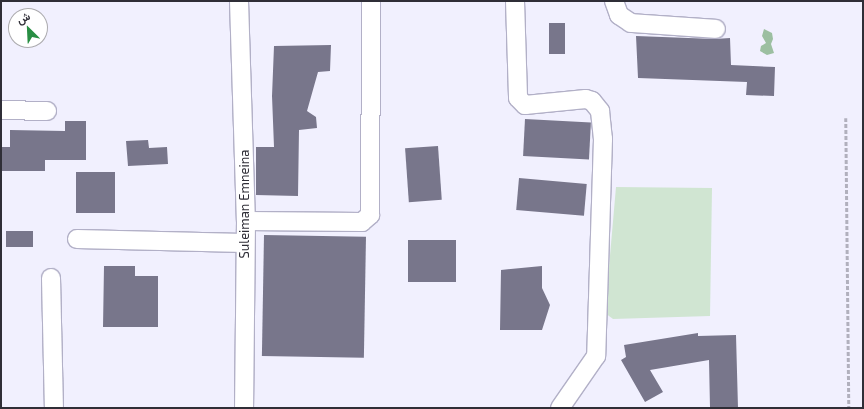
<!DOCTYPE html>
<meta charset="utf-8">
<style>
body{margin:0}
#map{position:relative;width:864px;height:409px;overflow:hidden;background:#f1f0fe;font-family:"Exo 2",Vazirmatn,sans-serif}
div>[style]{position:absolute}
[style*='--x']{left:calc(var(--x)*1px);top:calc(var(--y)*1px);width:calc(var(--w)*1px);rotate:calc(var(--a)*1deg)}
.green>*{inset:0;background:#d0e5d2}
.water>*{inset:0;background:#9cbfa1}
.building>*{inset:0;background:#78768b;transform-origin:0 0}
.path>*{height:2.5px;margin-top:-1.25px;transform-origin:0;background:repeating-linear-gradient(90deg,#b1b0bd 0 4px,transparent 0 6px)}
.roads{filter:drop-shadow(1px 0 #b2b0c7) drop-shadow(-1px 0 #b2b0c7) drop-shadow(0 1px #b2b0c7) drop-shadow(0 -1px #b2b0c7)}
.minor>*{height:18px;margin:-9px;padding:0 9px;transform-origin:9px;border-radius:9px;background:#fff}
span{translate:-50% -50%;white-space:nowrap;text-align:center;line-height:1.15;-webkit-text-stroke:3px #fff;paint-order:stroke}
.street-label{font-size:13px;color:#2f2e37}
.frame{position:absolute;inset:0;border:2px solid #2f2e37;pointer-events:none}
.north{position:absolute;left:8px;top:8px;width:40px;height:40px;box-sizing:border-box;background:#fff;border:1px solid #acabaf;border-radius:50%;rotate:336deg;font-size:11px;font-weight:700;line-height:16px;text-align:center;color:#2f2e37}
.north::after{content:'';display:block;margin:auto;width:14px;height:18px;background:#288e43;clip-path:polygon(50% 0,100% 100%,50% 72%,0 100%)}
</style>
<div id="map">
<div class="green">
<i style="clip-path:polygon(616px 187px,712px 188px,710px 316px,613px 319px,605px 313px)"></i>
</div>
<div class="water">
<i style="clip-path:polygon(764px 29px,772px 33px,773px 39px,771px 44px,774px 53px,767px 55px,760px 51px,761px 46px,766px 43px,762px 36px)"></i>
</div>
<div class="building">
<i style="left:549px;top:23px;width:16px;height:31px"></i>
<i style="clip-path:polygon(636px 36px,715px 39px,730px 38px,731px 65px,775px 67px,774px 96px,746px 95px,747px 82px,638px 78px)"></i>
<i style="clip-path:polygon(331px 45px,330px 71px,318px 72px,307px 111px,316px 117px,317px 128px,299px 130px,298px 196px,256px 195px,256px 147px,274px 147px,272px 96px,274px 46px)"></i>
<i style="left:525px;top:119px;width:66px;height:37px;rotate:3deg"></i>
<i style="clip-path:polygon(65px 121px,86px 121px,86px 160px,45px 160px,45px 171px,1px 171px,1px 147px,10px 147px,10px 130px,65px 131px)"></i>
<i style="clip-path:polygon(148px 140px,149px 148px,167px 147px,168px 164px,128px 166px,126px 141px)"></i>
<i style="left:438px;top:146px;width:54px;height:33px;rotate:86deg"></i>
<i style="left:76px;top:172px;width:39px;height:41px"></i>
<i style="left:519px;top:178px;width:68px;height:32px;rotate:5deg"></i>
<i style="left:33px;top:231px;width:16px;height:27px;rotate:90deg"></i>
<i style="left:264px;top:235px;width:102px;height:121px;rotate:1deg"></i>
<i style="left:408px;top:240px;width:48px;height:42px"></i>
<i style="clip-path:polygon(104px 266px,135px 266px,135px 276px,158px 276px,158px 327px,103px 327px)"></i>
<i style="clip-path:polygon(542px 266px,542px 288px,550px 305px,542px 330px,500px 330px,501px 270px)"></i>
<i style="clip-path:polygon(698px 333px,698px 336px,736px 335px,738px 408px,710px 408px,709px 360px,650px 370px,663px 392px,645px 402px,621px 360px,626px 357px,624px 345px)"></i>
</div>
<div class="path">
<i style="--x:846;--y:118;--w:290;--a:89.4"></i>
</div>
<div class="roads">
<div class="minor">
<i style="--x:239;--y:1;--w:220;--a:88.2"></i>
<i style="--x:246;--y:221;--w:187;--a:90.6"></i>
<i style="--x:515;--y:1;--w:97;--a:88.2"></i>
<i style="--x:518;--y:98;--w:10;--a:45"></i>
<i style="--x:525;--y:105;--w:61;--a:-5.6"></i>
<i style="--x:586;--y:99;--w:6;--a:18"></i>
<i style="--x:592;--y:101;--w:13;--a:51"></i>
<i style="--x:600;--y:111;--w:28;--a:84"></i>
<i style="--x:603;--y:139;--w:217;--a:91.8"></i>
<i style="--x:596;--y:356;--w:63;--a:124.7"></i>
<i style="--x:614;--y:1;--w:15;--a:70"></i>
<i style="--x:619;--y:15;--w:14;--a:34"></i>
<i style="--x:631;--y:23;--w:85;--a:4"></i>
<i style="--x:1;--y:110;--w:46;--a:1.2"></i>
<i style="--x:246;--y:221;--w:116;--a:0.5"></i>
<i style="--x:362;--y:222;--w:11;--a:-41"></i>
<i style="--x:370;--y:215;--w:214;--a:-89.7"></i>
<i style="--x:77;--y:239;--w:167;--a:1.4"></i>
<i style="--x:51;--y:278;--w:130;--a:88.7"></i>
</div>
</div>
<div class="street-label">
<span style="left:244px;top:204px;rotate:-90deg">Suleiman Emneina</span>
</div>
<div class="frame"></div>
<div class="north">ش</div>
</div>
